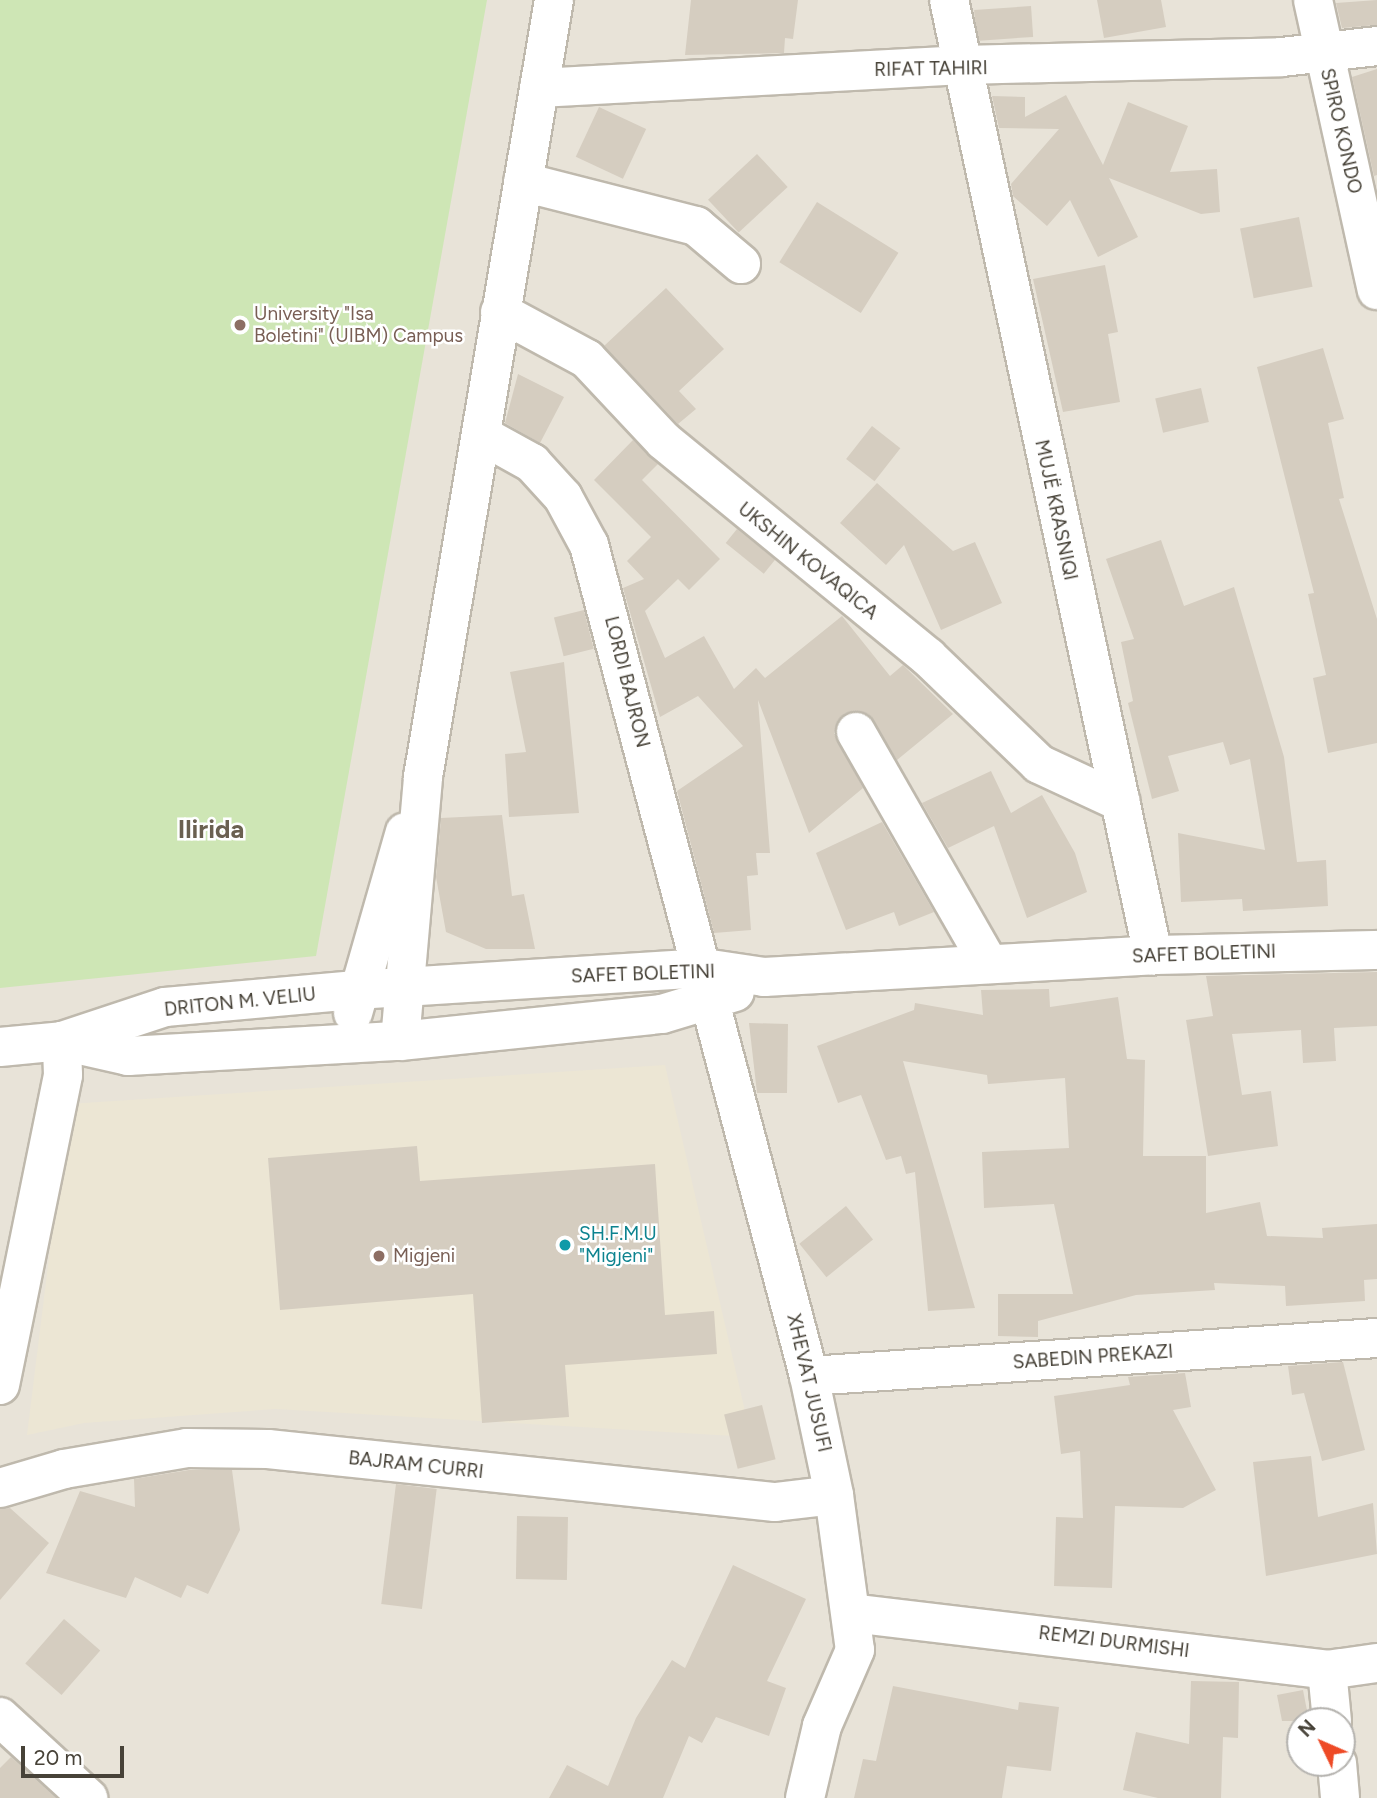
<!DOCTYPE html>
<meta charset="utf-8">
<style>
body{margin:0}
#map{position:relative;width:1377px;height:1798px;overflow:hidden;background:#f4f1ea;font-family:Figtree,sans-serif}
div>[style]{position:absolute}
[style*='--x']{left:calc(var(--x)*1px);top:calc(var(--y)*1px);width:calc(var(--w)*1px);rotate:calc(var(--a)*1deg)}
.residential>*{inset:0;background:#e8e3d8}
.education>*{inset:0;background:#ece6d4}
.green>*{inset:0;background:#cee6b5}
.building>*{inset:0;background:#d5cdc0;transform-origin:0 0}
.roads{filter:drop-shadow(2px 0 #bfb9ad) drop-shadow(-2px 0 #bfb9ad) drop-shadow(0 2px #bfb9ad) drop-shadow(0 -2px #bfb9ad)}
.minor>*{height:38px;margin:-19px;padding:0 19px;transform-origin:19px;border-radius:19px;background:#fff}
.dots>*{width:19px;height:19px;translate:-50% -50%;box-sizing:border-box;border:4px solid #fff;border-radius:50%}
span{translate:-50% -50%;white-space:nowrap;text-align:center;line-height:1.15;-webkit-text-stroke:5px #fff;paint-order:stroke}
.street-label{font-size:19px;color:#474238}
.education-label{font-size:19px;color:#785e54}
.left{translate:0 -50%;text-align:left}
.culture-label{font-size:19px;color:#0d838f}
.district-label{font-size:26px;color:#6a6050;font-weight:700}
.north{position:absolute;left:1286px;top:1707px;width:70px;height:70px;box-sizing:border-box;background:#fff;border:2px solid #b5b3af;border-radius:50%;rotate:314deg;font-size:19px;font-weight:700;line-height:28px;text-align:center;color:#474238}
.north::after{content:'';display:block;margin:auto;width:24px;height:32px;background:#ee4a26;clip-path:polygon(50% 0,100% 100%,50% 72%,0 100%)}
.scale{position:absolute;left:21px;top:1746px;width:103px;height:32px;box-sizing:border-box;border:4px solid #474238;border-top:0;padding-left:9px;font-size:21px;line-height:24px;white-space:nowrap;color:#474238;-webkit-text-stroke:5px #fff;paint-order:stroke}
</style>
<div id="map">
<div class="residential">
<i style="clip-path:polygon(evenodd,413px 0,1377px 0,1377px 1798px,0 1798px,0 944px,413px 0,1300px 1721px,1342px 1721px,1342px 1763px,1300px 1763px,1300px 1721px)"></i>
</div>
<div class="education">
<i style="clip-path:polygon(665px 1065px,751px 1437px,276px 1409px,84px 1423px,27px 1435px,68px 1104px)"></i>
</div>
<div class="green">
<i style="clip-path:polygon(0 0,487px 0,316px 956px,0 988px)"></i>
</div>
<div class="building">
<i style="clip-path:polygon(691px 0,798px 0,793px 39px,785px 38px,784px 53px,685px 55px)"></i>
<i style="clip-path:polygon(1097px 0,1161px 0,1166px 27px,1104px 38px)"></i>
<i style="clip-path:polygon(1377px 0,1377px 25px,1342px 28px,1336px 3px)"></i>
<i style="left:1031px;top:6px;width:31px;height:57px;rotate:86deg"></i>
<i style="clip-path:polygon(1377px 69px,1377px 175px,1374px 176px,1352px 77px)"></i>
<i style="clip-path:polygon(1066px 95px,1103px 165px,1128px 102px,1188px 126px,1170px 172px,1217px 169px,1220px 212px,1201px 214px,1109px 178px,1138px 237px,1098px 257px,1070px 200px,1047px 226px,1013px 196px,1011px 184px,1059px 129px,999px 128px,992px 96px,1025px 97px,1025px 117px)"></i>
<i style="left:599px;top:107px;width:52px;height:55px;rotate:25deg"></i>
<i style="left:757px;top:154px;width:45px;height:67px;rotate:47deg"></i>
<i style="left:817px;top:202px;width:96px;height:71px;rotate:32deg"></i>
<i style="left:1299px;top:217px;width:71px;height:60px;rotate:79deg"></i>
<i style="clip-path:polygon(1105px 265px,1118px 332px,1108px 334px,1120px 402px,1063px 412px,1033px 279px)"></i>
<i style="clip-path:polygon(666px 288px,724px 349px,679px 391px,696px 409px,678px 424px,604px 346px)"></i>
<i style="clip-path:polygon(1323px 348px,1344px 419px,1328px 423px,1344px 498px,1339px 499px,1377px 619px,1377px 743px,1328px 753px,1313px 678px,1326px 675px,1308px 594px,1314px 593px,1257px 367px)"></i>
<i style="clip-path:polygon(518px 374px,564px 397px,540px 443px,505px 423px)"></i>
<i style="left:1201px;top:388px;width:35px;height:47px;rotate:77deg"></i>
<i style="left:872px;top:426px;width:36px;height:42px;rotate:38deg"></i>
<i style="clip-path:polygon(633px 440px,658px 464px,642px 480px,720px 559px,689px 590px,678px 579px,645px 611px,665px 658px,704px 636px,734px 689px,756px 668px,765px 678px,842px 616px,890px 676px,903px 665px,953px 714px,897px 760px,868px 714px,845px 713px,834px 733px,863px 788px,809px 833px,758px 700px,770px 853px,756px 853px,758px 875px,747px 876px,751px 930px,714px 933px,677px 791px,743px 746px,698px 696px,660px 717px,623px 588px,644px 579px,627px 561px,651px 537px,594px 480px)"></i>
<i style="clip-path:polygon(877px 483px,953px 551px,975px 542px,1002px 603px,941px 630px,904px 545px,886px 565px,840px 523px)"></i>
<i style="left:737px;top:529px;width:49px;height:18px;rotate:39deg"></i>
<i style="clip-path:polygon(1161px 540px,1184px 606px,1234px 587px,1284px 757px,1297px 862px,1326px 860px,1328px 906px,1243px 911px,1242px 899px,1181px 902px,1178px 833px,1265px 850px,1250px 759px,1230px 765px,1223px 742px,1168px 756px,1179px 791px,1152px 799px,1128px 703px,1133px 701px,1121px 642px,1134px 639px,1106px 559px)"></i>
<i style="left:584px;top:610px;width:40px;height:31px;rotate:76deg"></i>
<i style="clip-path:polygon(564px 662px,579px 813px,509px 817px,505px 754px,526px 752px,510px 672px)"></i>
<i style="clip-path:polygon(991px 771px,1011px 813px,1042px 795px,1075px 853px,1087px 892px,1027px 918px,994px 826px,948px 848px,922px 803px)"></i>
<i style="clip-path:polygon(502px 815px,512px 896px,524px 894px,535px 949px,486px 949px,446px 932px,436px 877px,441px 818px)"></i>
<i style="clip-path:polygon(882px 822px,934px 912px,899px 926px,894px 912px,846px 930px,816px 853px)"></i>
<i style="clip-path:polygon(1377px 972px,1377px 1026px,1334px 1028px,1336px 1061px,1303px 1063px,1301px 1030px,1232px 1034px,1242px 1095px,1271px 1091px,1278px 1146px,1208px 1156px,1186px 1020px,1213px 1016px,1206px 976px)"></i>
<i style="clip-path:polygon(1049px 989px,1050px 1007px,1118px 997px,1127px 1059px,1145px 1060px,1143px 1156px,1206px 1156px,1206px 1213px,1260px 1202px,1267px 1236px,1323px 1238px,1322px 1228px,1377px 1224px,1377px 1279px,1364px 1280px,1365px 1301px,1286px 1306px,1285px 1286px,1214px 1283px,1215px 1290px,1136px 1295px,1038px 1321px,1038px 1337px,998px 1336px,998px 1294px,1073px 1294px,1054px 1204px,984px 1208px,982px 1152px,1069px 1148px,1065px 1078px,988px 1084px,987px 1075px,903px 1061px,975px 1308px,928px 1311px,915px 1172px,906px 1174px,901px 1156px,886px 1160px,861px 1095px,838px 1103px,817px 1046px,914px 1010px,915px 1003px,983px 1015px,981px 990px)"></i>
<i style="clip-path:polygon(749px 1023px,788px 1024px,787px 1093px,757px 1093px)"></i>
<i style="clip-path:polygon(417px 1146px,420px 1181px,655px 1164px,665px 1315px,714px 1311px,717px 1354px,565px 1365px,569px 1417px,482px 1423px,473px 1294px,280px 1310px,268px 1158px)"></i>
<i style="left:846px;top:1206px;width:43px;height:60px;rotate:51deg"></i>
<i style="clip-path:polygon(1343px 1362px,1365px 1450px,1322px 1461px,1304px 1393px,1292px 1395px,1288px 1366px)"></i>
<i style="clip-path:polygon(1185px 1373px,1191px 1407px,1173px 1410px,1216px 1490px,1183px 1508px,1115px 1506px,1112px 1588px,1054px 1586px,1056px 1517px,1083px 1518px,1080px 1451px,1061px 1454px,1054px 1396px,1130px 1385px,1128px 1377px)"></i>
<i style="left:762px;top:1405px;width:56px;height:39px;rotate:76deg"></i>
<i style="clip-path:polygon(1311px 1456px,1318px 1517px,1373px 1503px,1377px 1554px,1266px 1576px,1253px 1462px)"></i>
<i style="clip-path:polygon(189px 1470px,232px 1470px,240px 1530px,208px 1594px,187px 1585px,181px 1598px,135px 1577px,126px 1598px,46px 1573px,80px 1491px,135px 1507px,134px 1479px)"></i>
<i style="left:396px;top:1484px;width:41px;height:121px;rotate:7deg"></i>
<i style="clip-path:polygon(10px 1508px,49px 1543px,0 1600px,0 1509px)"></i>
<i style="left:517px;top:1516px;width:51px;height:63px;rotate:1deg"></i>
<i style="clip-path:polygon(733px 1565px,806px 1599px,767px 1681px,786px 1688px,769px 1736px,716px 1717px,702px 1743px,689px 1736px,663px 1798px,549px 1798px,567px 1765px,608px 1786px,636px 1718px,672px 1660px,685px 1668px)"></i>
<i style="left:64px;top:1619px;width:48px;height:59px;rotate:41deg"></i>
<i style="clip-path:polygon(1191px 1681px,1239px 1682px,1238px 1738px,1223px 1737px,1221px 1798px,1158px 1798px,1123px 1790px,1136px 1732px,1189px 1744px)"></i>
<i style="clip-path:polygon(893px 1686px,1018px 1710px,1019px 1702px,1059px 1707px,1051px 1771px,1007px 1766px,1002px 1798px,854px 1798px,863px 1759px,876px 1761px)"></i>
<i style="clip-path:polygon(1303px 1690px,1309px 1721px,1282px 1721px,1277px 1695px)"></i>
<i style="clip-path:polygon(11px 1757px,56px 1798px,0 1798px,0 1768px)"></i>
</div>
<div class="roads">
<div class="minor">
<i style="--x:949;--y:0;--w:977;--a:77.94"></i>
<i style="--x:1313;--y:0;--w:297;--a:77.6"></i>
<i style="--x:539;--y:88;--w:425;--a:-3.1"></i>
<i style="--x:963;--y:65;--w:319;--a:-1.4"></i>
<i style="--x:1282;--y:57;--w:96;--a:-6.6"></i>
<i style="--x:523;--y:182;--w:179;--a:14.3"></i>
<i style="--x:696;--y:226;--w:59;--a:40.2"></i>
<i style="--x:500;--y:312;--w:99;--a:28.4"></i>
<i style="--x:587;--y:359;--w:112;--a:46.8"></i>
<i style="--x:664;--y:441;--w:341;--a:39.3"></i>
<i style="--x:928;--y:657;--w:154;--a:43.9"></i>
<i style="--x:1039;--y:764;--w:90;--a:24.9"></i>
<i style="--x:485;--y:437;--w:54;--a:29"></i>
<i style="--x:532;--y:463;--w:46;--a:47.6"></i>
<i style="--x:563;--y:497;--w:55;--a:61.6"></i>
<i style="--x:589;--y:545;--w:860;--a:75.17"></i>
<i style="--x:809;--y:1376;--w:122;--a:78.1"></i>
<i style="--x:834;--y:1495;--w:156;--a:82.3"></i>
<i style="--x:855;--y:1650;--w:83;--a:113.5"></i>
<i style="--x:822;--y:1726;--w:74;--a:103.3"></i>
<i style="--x:856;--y:732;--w:267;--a:60.2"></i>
<i style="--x:353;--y:1013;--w:188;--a:-74"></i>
<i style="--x:62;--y:1041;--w:68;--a:12.8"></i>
<i style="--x:128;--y:1056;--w:272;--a:-3.2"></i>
<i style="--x:400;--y:1041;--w:263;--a:-5.9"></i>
<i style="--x:662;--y:1014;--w:76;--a:-16.8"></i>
<i style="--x:400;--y:1041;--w:265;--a:-85"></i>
<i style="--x:423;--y:777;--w:788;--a:-80.43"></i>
<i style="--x:0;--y:1047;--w:62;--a:-5.5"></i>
<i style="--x:62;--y:1041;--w:108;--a:-18.3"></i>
<i style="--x:165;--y:1007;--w:192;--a:-5.1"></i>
<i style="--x:356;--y:990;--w:349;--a:-3.6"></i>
<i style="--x:704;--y:968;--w:61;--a:8.5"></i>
<i style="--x:764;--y:977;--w:390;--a:-3.2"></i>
<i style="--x:1153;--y:955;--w:224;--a:-1.3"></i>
<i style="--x:809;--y:1376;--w:569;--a:-3.83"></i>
<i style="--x:0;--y:1385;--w:316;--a:-78.5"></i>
<i style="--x:63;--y:1075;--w:34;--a:-92"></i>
<i style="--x:0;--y:1488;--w:67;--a:-16.5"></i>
<i style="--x:64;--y:1469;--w:125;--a:-9.7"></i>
<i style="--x:187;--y:1448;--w:81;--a:0.7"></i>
<i style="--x:268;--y:1449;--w:510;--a:5.97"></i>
<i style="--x:775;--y:1502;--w:59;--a:-6.8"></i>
<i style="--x:851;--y:1613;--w:479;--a:6.8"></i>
<i style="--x:1327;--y:1670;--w:50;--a:-8"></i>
<i style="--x:1327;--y:1670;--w:51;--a:84.4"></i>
<i style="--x:0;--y:1717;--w:120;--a:42.6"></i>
<i style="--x:1337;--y:1763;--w:35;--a:85"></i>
</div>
</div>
<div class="dots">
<i style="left:240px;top:325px;background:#8d6e63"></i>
<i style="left:565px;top:1245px;background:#0f9aa8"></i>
<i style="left:379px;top:1256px;background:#8d6e63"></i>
</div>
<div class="street-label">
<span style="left:931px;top:69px;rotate:-1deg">RIFAT TAHIRI</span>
<span style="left:1341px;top:131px;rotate:77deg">SPIRO KONDO</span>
<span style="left:1056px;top:510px;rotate:78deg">MUJË KRASNIQI</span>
<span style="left:808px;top:561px;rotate:39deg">UKSHIN KOVAQICA</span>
<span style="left:627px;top:682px;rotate:76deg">LORDI BAJRON</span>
<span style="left:1204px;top:954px;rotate:-2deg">SAFET BOLETINI</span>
<span style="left:643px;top:974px;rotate:-2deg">SAFET BOLETINI</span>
<span style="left:240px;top:1002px;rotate:-6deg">DRITON M. VELIU</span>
<span style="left:1093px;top:1357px;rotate:-4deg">SABEDIN PREKAZI</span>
<span style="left:809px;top:1383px;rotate:77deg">XHEVAT JUSUFI</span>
<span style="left:416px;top:1465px;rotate:6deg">BAJRAM CURRI</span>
<span style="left:1114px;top:1642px;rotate:7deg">REMZI DURMISHI</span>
</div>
<div class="education-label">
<span class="left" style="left:254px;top:325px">University "Isa<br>Boletini" (UIBM) Campus</span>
<span class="left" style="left:393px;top:1256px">Migjeni</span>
</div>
<div class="culture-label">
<span class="left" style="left:579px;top:1245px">SH.F.M.U<br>"Migjeni"</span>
</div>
<div class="district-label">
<span style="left:211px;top:830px">Ilirida</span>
</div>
<div class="north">N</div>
<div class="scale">20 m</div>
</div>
